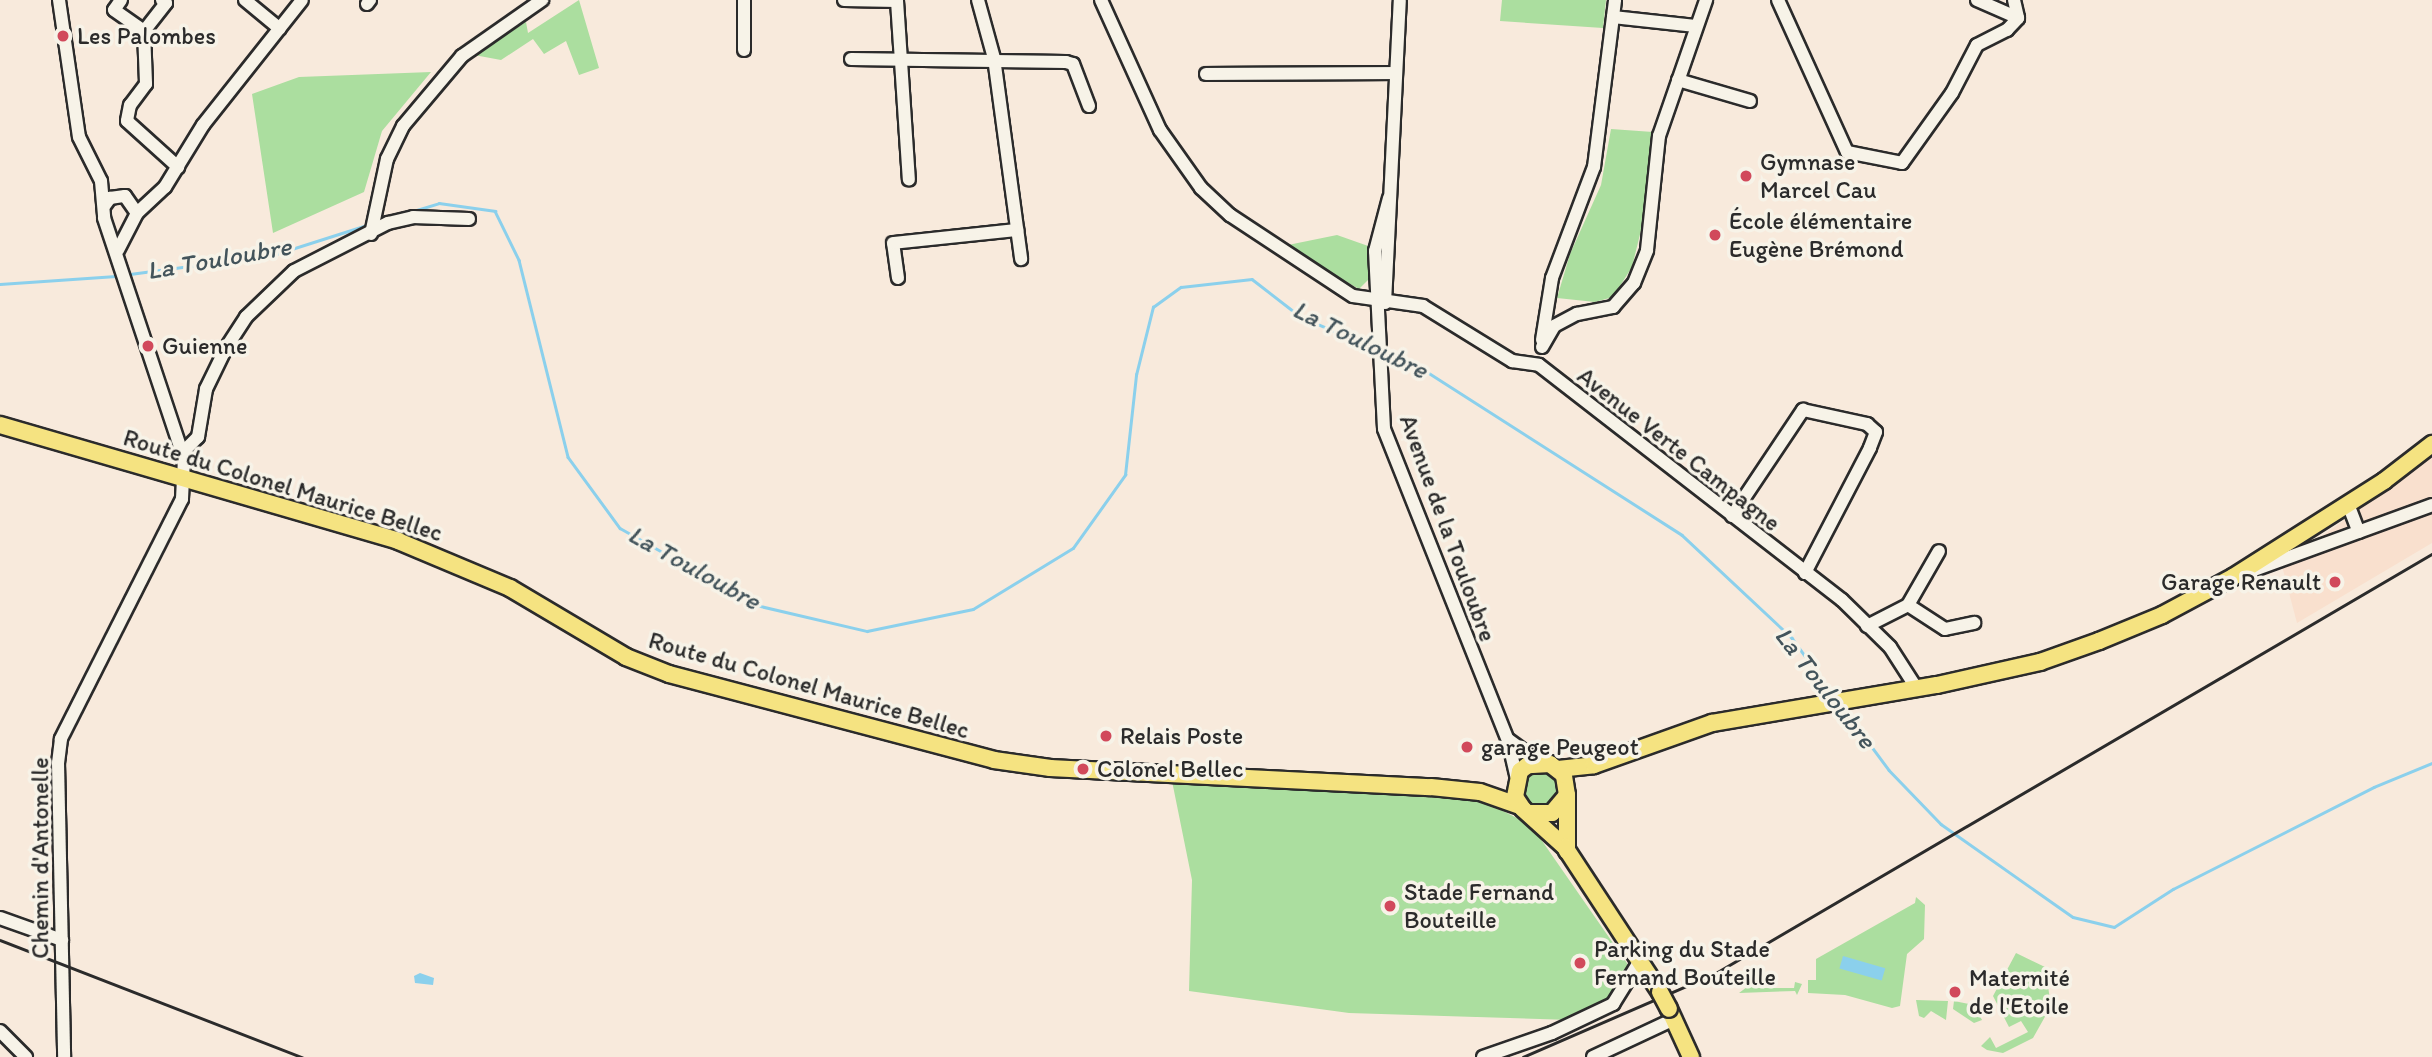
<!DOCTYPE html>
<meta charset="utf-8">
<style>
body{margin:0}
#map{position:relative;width:2432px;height:1057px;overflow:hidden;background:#f8eadc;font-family:Itim,sans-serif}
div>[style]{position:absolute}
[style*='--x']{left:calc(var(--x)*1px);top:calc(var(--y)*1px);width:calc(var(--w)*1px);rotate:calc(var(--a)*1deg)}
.built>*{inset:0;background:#f9e0ce}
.green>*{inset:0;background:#abde9f}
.round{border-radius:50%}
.water>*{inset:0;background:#8bd0ec;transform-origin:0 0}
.stream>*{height:2.5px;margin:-1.25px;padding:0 1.25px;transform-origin:1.25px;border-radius:1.25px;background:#8bd0ec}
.roads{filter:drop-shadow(2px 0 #2b2b2b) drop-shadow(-2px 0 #2b2b2b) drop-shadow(0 2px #2b2b2b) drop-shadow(0 -2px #2b2b2b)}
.minor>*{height:12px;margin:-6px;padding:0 6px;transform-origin:6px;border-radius:6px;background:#f7f3e8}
.major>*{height:16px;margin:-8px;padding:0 8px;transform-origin:8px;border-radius:8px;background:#f5e381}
.rail>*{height:2.5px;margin:-1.25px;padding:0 1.25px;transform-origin:1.25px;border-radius:1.25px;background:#2b2b2b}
.bridges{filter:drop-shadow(2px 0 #2b2b2b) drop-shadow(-2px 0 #2b2b2b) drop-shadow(0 2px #2b2b2b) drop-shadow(0 -2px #2b2b2b)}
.major-bridge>*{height:16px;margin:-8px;padding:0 8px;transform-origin:8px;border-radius:8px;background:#f5e381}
.dots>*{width:19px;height:19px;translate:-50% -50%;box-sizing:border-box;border:4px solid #f7f3e8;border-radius:50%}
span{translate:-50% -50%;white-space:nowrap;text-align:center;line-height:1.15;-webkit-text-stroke:7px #f7f3e8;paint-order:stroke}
.poi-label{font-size:24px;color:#2b2b2b}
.left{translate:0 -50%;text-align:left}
.right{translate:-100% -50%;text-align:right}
.street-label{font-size:24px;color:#2b2b2b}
.water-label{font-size:26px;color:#43545b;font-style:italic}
</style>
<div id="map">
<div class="built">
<i style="clip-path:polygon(2432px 455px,2432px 543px,2297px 623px,2282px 566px)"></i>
</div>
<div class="green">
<i style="clip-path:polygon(579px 0,599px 68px,579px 75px,566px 41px,544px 54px,533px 39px,501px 60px,474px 55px,526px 22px,528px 33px)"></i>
<i style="clip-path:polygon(1502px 0,1606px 0,1603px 28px,1500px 21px)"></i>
<i style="clip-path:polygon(431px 72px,382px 131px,364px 192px,273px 233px,252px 94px,299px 77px)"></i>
<i style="clip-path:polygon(1611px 129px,1653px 132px,1643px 222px,1632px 267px,1613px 297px,1595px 302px,1557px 298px,1570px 254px,1601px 185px)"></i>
<i style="clip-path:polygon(1337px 235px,1371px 247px,1371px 277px,1359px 289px,1283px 246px)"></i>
<i class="round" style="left:1522px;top:770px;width:36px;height:36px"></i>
<i style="clip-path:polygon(1172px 781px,1471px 795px,1531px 825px,1631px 969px,1615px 996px,1571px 1020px,1349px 1013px,1189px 991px,1192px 880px)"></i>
<i style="clip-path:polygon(1916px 897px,1925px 905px,1924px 939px,1907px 954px,1900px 1006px,1892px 1008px,1845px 995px,1808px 993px,1808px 980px,1816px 980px,1816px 959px,1915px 903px)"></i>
<i style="clip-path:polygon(2016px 953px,2045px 967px,2051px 1006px,2033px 1038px,2003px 1053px,1987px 1050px,1981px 1046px,1990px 1037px,1996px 1048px,2028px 1032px,2021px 1021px,2009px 1027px,1993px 996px)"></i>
<i style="clip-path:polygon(1795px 982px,1802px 984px,1797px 995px,1795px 991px,1739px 993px,1751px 984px,1755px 988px,1794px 988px)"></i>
<i style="clip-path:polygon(1916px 1000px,1948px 1001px,1946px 1020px,1931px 1011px,1924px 1018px,1919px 1016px)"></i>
<i style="clip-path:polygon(1954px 1001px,1974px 1005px,1982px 1020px,1974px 1023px,1953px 1009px)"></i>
</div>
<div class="water">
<i style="left:1843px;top:956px;width:44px;height:13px;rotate:16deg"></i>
<i style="clip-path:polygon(420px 973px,434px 978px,433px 985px,415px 983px,414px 976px)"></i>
</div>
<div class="stream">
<i style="--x:410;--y:212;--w:30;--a:-17"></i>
<i style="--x:439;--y:203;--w:57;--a:8.1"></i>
<i style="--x:495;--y:211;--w:55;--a:63.9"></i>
<i style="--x:519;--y:260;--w:203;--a:76"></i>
<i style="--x:568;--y:457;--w:88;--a:53.8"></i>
<i style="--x:620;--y:528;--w:156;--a:29.5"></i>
<i style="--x:756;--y:605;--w:114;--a:13.2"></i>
<i style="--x:867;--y:631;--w:108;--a:-11.7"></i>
<i style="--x:973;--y:609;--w:117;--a:-31.4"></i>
<i style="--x:1073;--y:548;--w:90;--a:-54.5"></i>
<i style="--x:1125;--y:475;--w:101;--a:-83.7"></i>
<i style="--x:1136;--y:375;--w:70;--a:-76"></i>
<i style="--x:1153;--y:307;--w:34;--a:-36"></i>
<i style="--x:1181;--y:287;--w:71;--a:-6.4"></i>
<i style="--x:1252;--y:279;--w:62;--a:37.8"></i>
<i style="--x:1301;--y:317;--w:79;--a:23"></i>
<i style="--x:130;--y:274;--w:144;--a:-7.6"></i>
<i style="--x:273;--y:255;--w:99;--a:-17.7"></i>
<i style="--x:0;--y:284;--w:116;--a:-3.9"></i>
<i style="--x:1384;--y:352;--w:37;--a:22"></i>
<i style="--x:1418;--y:366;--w:313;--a:32.6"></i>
<i style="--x:1682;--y:535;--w:151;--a:43.1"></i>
<i style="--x:1792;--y:638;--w:73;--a:53.9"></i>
<i style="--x:1843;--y:708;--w:77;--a:53.4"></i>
<i style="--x:1889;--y:770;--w:75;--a:46.1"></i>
<i style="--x:1941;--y:824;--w:161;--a:35.2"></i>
<i style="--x:2073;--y:917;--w:42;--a:13.7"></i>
<i style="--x:2114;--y:927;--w:70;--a:-32.8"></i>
<i style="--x:2173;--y:889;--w:225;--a:-26.9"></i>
<i style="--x:2374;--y:787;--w:63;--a:-22.5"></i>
</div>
<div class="roads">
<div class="minor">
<i style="--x:59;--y:0;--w:138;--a:81.7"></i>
<i style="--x:79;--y:137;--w:49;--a:63.4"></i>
<i style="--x:101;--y:181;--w:37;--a:85"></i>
<i style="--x:104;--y:218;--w:253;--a:71.6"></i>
<i style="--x:184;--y:458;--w:41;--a:92.8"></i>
<i style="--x:182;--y:499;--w:269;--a:116.8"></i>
<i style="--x:61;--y:739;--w:24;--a:97"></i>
<i style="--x:58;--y:763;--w:294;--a:88.8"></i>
<i style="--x:121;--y:0;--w:12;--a:125"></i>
<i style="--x:114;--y:10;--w:37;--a:35"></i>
<i style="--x:162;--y:0;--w:5;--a:37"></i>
<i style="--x:166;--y:3;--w:36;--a:128"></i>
<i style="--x:144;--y:31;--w:53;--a:87.8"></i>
<i style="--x:146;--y:84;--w:26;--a:127"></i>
<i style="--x:130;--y:105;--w:16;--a:101"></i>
<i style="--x:127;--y:121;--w:69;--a:42"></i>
<i style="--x:245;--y:0;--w:45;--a:39.6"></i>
<i style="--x:844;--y:0;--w:53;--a:1.1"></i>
<i style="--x:897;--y:1;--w:179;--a:86.2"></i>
<i style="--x:978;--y:0;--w:60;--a:74.6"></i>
<i style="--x:994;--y:58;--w:203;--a:82.3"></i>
<i style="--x:1101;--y:0;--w:143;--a:65.6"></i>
<i style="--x:1160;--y:130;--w:71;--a:54.7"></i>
<i style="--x:1201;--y:188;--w:40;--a:43"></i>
<i style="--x:1230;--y:215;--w:147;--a:33.4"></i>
<i style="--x:1353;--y:296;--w:71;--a:8.1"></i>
<i style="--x:1423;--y:306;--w:105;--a:31.7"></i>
<i style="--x:1512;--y:361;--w:27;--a:8"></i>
<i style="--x:1539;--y:365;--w:383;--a:37.8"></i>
<i style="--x:1842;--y:600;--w:67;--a:44.4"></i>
<i style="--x:1890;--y:647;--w:50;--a:57.3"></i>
<i style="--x:1778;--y:0;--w:167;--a:65.6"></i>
<i style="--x:1847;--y:152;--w:56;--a:11.3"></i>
<i style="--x:1902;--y:163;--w:86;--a:-54.5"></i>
<i style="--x:1952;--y:93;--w:54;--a:-62.5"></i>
<i style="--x:1977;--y:45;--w:34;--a:-27"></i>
<i style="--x:2007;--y:30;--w:16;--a:-47"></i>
<i style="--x:1977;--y:0;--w:45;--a:23.7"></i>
<i style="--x:2014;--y:0;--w:18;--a:77"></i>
<i style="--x:367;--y:4;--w:5;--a:-53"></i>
<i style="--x:1613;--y:17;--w:83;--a:6.2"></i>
<i style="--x:744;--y:50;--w:50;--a:-90"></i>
<i style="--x:851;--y:59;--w:215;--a:0.8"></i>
<i style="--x:1066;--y:62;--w:7;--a:16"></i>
<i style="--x:1073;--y:64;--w:45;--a:69.1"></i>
<i style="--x:1206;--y:74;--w:189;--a:-0.3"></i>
<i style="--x:1678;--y:80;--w:75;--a:16.3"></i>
<i style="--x:1389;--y:198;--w:55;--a:104.8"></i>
<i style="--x:1375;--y:251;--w:178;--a:87.1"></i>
<i style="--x:1384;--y:429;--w:335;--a:68.3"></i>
<i style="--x:1508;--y:740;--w:37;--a:77"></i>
<i style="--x:105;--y:205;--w:9;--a:-54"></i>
<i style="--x:110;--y:198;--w:15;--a:-8"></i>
<i style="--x:125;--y:196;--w:21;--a:55"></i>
<i style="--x:371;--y:234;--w:77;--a:-78"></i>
<i style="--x:387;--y:159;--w:37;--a:-64"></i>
<i style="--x:403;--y:126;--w:92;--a:-49.9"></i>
<i style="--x:462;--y:56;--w:98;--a:-35"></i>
<i style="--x:118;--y:250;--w:42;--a:-62.8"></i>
<i style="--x:137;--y:213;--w:38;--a:-43"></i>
<i style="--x:165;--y:187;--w:73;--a:-58.5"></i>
<i style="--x:203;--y:125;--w:159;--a:-51.6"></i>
<i style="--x:898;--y:278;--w:35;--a:-98"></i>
<i style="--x:893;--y:243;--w:125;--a:-6"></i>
<i style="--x:1385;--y:303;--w:303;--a:-87.2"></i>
<i style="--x:1542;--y:340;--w:63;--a:-80.8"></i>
<i style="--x:1552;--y:278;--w:119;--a:-69.3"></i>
<i style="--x:1594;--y:167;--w:168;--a:-82.8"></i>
<i style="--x:1542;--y:347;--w:24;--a:-60"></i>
<i style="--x:1554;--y:326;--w:26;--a:-28"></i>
<i style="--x:1577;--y:314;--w:37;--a:-11"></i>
<i style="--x:1613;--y:307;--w:32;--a:-49"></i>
<i style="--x:1634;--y:283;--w:35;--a:-68"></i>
<i style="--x:1647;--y:250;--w:115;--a:-84"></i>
<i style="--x:1659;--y:136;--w:144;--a:-70.9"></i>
<i style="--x:184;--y:451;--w:20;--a:-45"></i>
<i style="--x:198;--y:437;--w:49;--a:-80.5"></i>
<i style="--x:206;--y:389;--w:46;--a:-64"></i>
<i style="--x:226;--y:348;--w:37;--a:-57"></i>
<i style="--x:246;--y:317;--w:66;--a:-43.8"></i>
<i style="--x:294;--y:271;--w:106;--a:-27.1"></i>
<i style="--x:388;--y:223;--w:26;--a:-13"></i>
<i style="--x:413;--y:217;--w:56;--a:2"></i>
<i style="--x:2348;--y:504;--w:30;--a:69"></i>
<i style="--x:1732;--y:516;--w:128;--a:-56.2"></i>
<i style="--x:1803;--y:410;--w:66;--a:12.3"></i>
<i style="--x:1867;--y:424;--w:12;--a:42"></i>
<i style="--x:1876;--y:432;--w:17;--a:111"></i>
<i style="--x:1870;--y:448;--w:141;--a:117.5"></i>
<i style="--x:2251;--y:571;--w:193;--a:-20"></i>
<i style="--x:1908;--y:605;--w:44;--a:33"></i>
<i style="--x:1945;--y:629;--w:30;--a:-12"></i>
<i style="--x:1867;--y:626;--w:46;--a:-27.1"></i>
<i style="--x:1908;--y:605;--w:62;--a:-60.1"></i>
<i style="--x:1509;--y:740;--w:37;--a:36"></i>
<i style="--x:0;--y:918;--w:66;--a:19.5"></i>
<i style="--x:0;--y:1031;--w:37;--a:45"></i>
<i style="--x:1483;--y:1057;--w:73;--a:-19.2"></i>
<i style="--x:1552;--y:1033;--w:68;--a:-25.4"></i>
<i style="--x:1613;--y:1004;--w:53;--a:-58.1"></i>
<i style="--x:1593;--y:1057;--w:89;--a:-25.1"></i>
</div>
<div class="major">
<i style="--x:0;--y:425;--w:415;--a:16.2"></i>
<i style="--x:398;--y:541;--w:121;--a:22.8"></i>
<i style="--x:510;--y:588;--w:135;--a:30.7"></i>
<i style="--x:626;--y:657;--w:46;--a:21.6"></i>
<i style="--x:669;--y:674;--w:336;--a:14.8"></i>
<i style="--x:994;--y:760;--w:57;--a:8.1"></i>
<i style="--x:1050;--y:768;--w:381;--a:2.9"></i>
<i style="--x:1431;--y:787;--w:49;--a:5.8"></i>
<i style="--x:1480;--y:792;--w:42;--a:19.3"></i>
<i style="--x:1558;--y:769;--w:36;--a:-6"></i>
<i style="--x:1594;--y:765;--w:125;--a:-19.6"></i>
<i style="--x:1712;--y:723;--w:228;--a:-9.6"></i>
<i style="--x:1937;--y:685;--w:106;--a:-12.6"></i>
<i style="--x:2040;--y:662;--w:63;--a:-19.6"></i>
<i style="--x:2099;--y:641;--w:68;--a:-22.4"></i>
<i style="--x:2162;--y:615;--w:81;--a:-28.2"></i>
<i style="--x:2233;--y:577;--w:179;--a:-32.4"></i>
<i style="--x:2384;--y:481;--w:61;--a:-37.6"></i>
<i style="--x:1567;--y:795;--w:56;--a:90"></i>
<i style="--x:1528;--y:813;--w:24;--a:0"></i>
<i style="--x:1552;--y:813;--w:23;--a:-50"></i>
<i style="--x:1567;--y:795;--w:20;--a:-99"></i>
<i style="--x:1564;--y:775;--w:18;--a:-142"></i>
<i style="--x:1550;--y:764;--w:22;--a:177"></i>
<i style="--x:1528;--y:765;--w:10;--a:143"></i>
<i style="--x:1520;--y:771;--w:26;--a:101"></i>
<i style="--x:1515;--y:797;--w:14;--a:56"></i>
<i style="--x:1523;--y:809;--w:57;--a:42.1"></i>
<i style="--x:1565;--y:847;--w:173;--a:56.8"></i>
<i style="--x:1669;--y:1009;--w:53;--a:65.4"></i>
</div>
</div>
<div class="rail">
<i style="--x:0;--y:940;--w:324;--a:21.2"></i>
<i style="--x:1523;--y:1057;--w:208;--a:-23.5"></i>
<i style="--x:1714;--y:974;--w:832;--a:-30.33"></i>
</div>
<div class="bridges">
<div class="major-bridge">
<i style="--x:1660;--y:992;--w:19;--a:62"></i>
</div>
</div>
<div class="dots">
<i style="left:63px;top:36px;background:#d1495b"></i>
<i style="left:1746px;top:176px;background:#d1495b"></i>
<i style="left:1715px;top:235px;background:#d1495b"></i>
<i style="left:148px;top:346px;background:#d1495b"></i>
<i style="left:2335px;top:582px;background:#d1495b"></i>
<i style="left:1106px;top:736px;background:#d1495b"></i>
<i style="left:1467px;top:747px;background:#d1495b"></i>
<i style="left:1083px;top:769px;background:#d1495b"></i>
<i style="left:1390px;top:906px;background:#d1495b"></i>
<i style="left:1580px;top:963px;background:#d1495b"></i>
<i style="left:1955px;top:992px;background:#d1495b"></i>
</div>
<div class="poi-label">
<span class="left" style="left:77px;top:36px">Les Palombes</span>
<span class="left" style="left:1760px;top:176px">Gymnase<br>Marcel Cau</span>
<span class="left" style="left:1729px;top:235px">École élémentaire<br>Eugène Brémond</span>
<span class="left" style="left:162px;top:346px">Guienne</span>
<span class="right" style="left:2321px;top:582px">Garage Renault</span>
<span class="left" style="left:1120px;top:736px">Relais Poste</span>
<span class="left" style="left:1481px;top:747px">garage Peugeot</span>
<span class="left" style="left:1097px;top:769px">Colonel Bellec</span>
<span class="left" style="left:1404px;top:906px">Stade Fernand<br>Bouteille</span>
<span class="left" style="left:1594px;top:963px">Parking du Stade<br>Fernand Bouteille</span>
<span class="left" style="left:1969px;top:992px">Maternité<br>de l'Etoile</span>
</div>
<div class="street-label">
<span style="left:1679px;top:449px;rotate:38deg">Avenue Verte Campagne</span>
<span style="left:283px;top:485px;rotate:17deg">Route du Colonel Maurice Bellec</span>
<span style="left:1448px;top:528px;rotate:70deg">Avenue de la Touloubre</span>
<span style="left:809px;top:685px;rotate:16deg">Route du Colonel Maurice Bellec</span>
<span style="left:40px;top:858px;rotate:-90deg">Chemin d'Antonelle</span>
</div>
<div class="water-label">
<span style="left:219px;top:259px;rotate:-10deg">La Touloubre</span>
<span style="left:1360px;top:340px;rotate:26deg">La Touloubre</span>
<span style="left:694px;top:568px;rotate:29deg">La Touloubre</span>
<span style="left:1825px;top:688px;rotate:52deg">La Touloubre</span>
</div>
</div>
